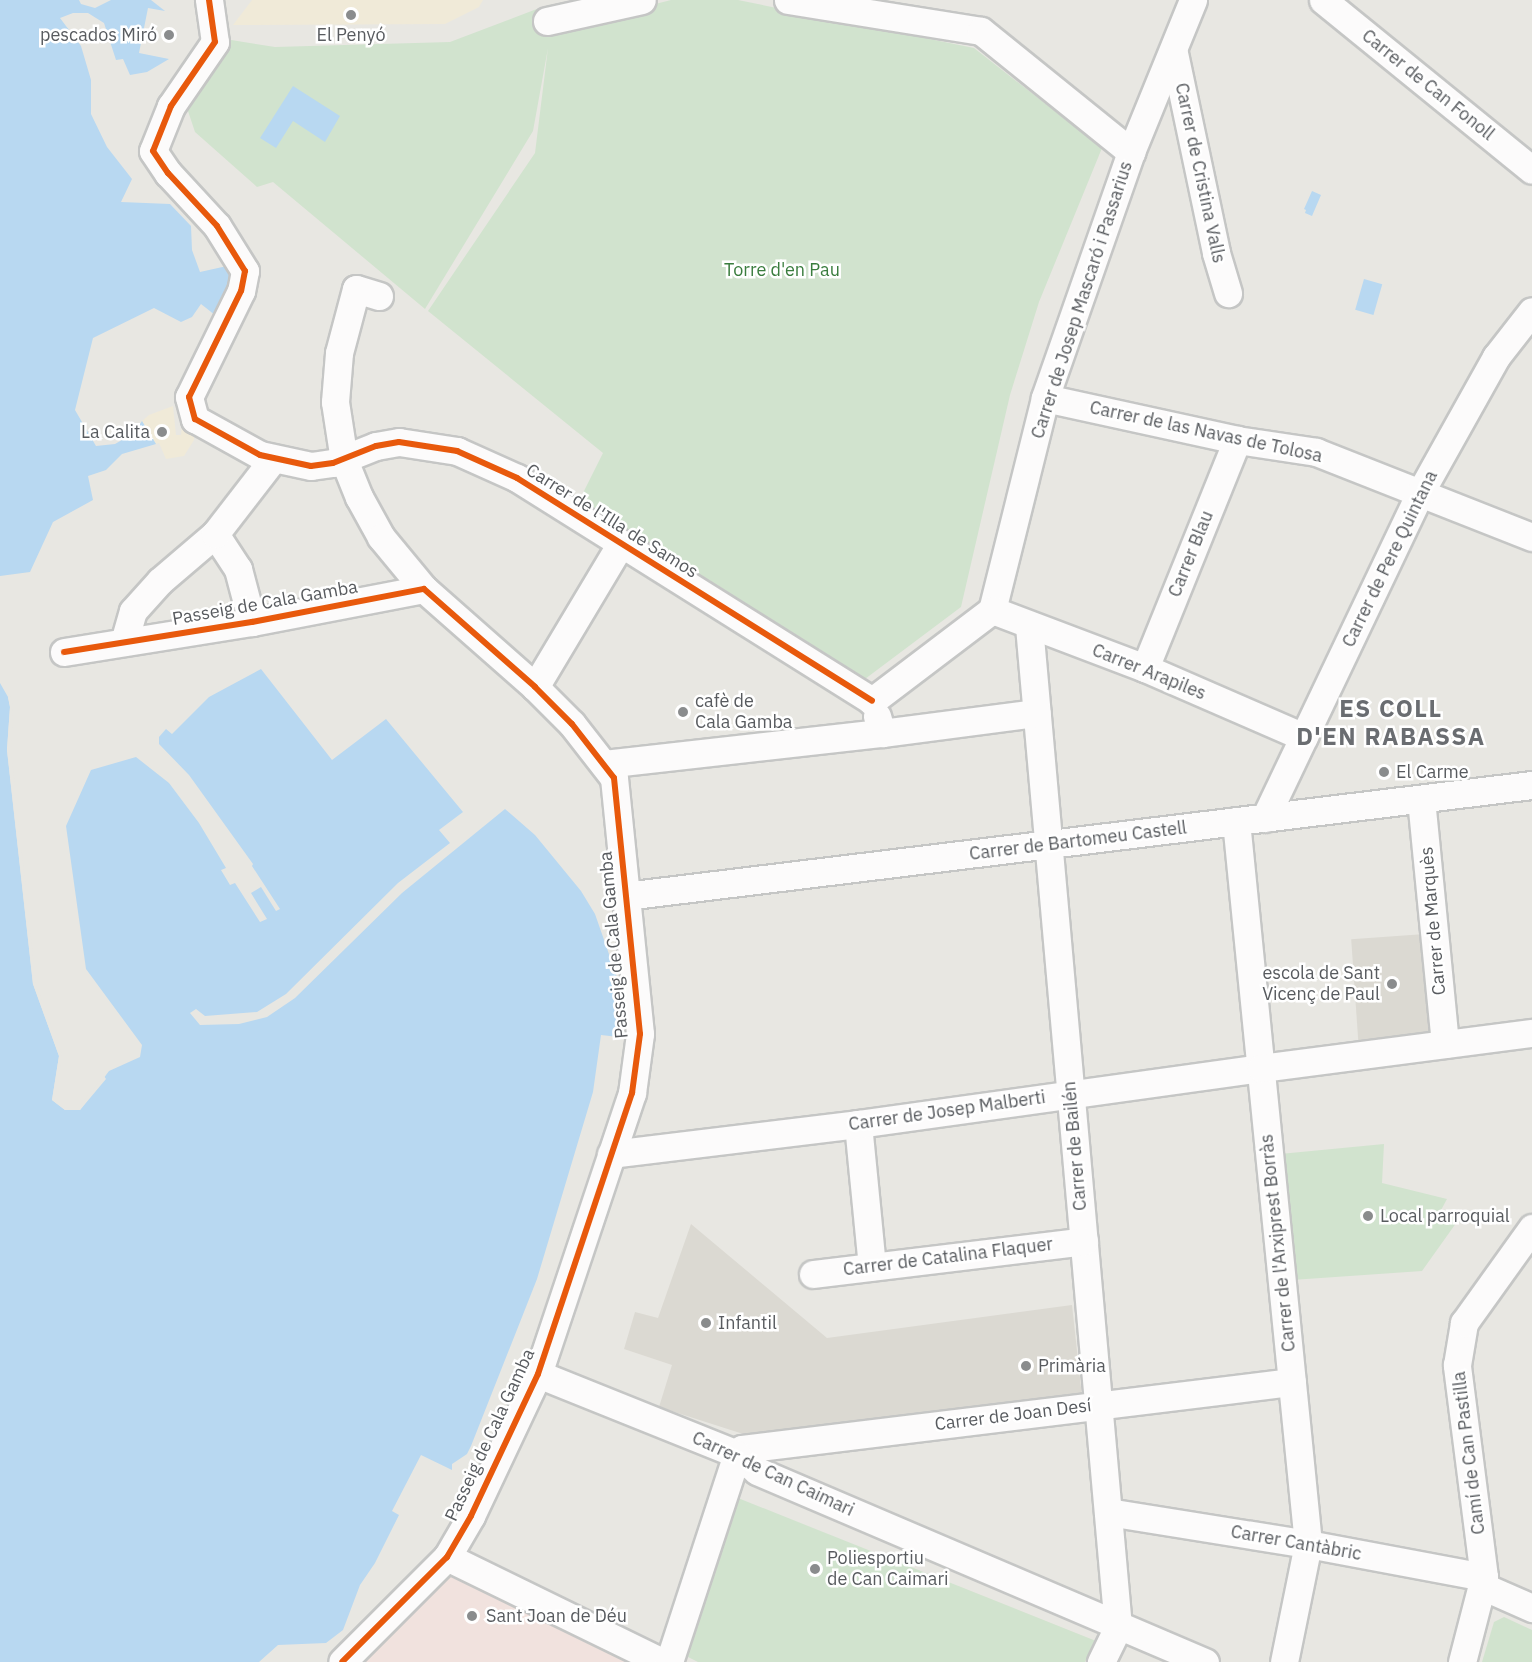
<!DOCTYPE html>
<meta charset="utf-8">
<style>
body{margin:0}
#map{position:relative;width:1532px;height:1662px;overflow:hidden;background:#e8e7e2;font-family:"IBM Plex Sans",sans-serif}
div>[style]{position:absolute}
[style*='--x']{left:calc(var(--x)*1px);top:calc(var(--y)*1px);width:calc(var(--w)*1px);rotate:calc(var(--a)*1deg)}
.education>*{inset:0;background:#dbd9d2;transform-origin:0 0}
.medical>*{inset:0;background:#f1e2de}
.green>*{inset:0;background:#d1e3ce}
.sand>*{inset:0;background:#f0ead8}
.water>*{inset:0;background:#b8d8f1;transform-origin:0 0}
.pier>*{inset:0;background:#e8e7e2}
.roads{filter:drop-shadow(2px 0 #c5c6c5) drop-shadow(-2px 0 #c5c6c5) drop-shadow(0 2px #c5c6c5) drop-shadow(0 -2px #c5c6c5)}
.minor>*{height:27px;margin:-13.5px;padding:0 13.5px;transform-origin:13.5px;border-radius:13.5px;background:#fcfbfb}
.cycleway>*{height:6px;margin:-3px;padding:0 3px;transform-origin:3px;border-radius:3px;background:#e8590c}
.dots>*{width:16px;height:16px;translate:-50% -50%;box-sizing:border-box;border:3px solid #fff;border-radius:50%}
span{translate:-50% -50%;white-space:nowrap;text-align:center;line-height:1.15;-webkit-text-stroke:5px #fff;paint-order:stroke}
.poi-label{font-size:18px;color:#585b5f}
.right{translate:-100% -50%;text-align:right}
.left{translate:0 -50%;text-align:left}
.street-label{font-size:18px;color:#585b5f}
.park-label{font-size:18px;color:#3a7d3e}
.district-label{font-size:24px;color:#6a6d71;font-weight:700;letter-spacing:1.5px}
</style>
<div id="map">
<div class="education">
<i style="left:1425px;top:934px;width:102px;height:74px;rotate:86deg"></i>
<i style="clip-path:polygon(691px 1224px,827px 1338px,1072px 1305px,1082px 1397px,762px 1440px,659px 1407px,672px 1365px,624px 1349px,635px 1312px,658px 1318px)"></i>
</div>
<div class="medical">
<i style="clip-path:polygon(449px 1569px,635px 1662px,357px 1662px)"></i>
</div>
<div class="green">
<i style="clip-path:polygon(671px 0,738px 0,974px 48px,1102px 148px,1039px 302px,1010px 395px,961px 607px,861px 682px,579px 501px,603px 453px,428px 311px,535px 153px,548px 48px,533px 131px,425px 309px,273px 182px,257px 187px,195px 132px,187px 108px,191px 89px,225px 39px,275px 47px,450px 42px,542px 7px,550px 31px)"></i>
<i style="clip-path:polygon(1384px 1144px,1382px 1183px,1447px 1199px,1440px 1212px,1459px 1219px,1422px 1271px,1292px 1280px,1280px 1154px)"></i>
<i style="clip-path:polygon(738px 1498px,1096px 1641px,1085px 1662px,698px 1662px,682px 1654px)"></i>
<i style="clip-path:polygon(1504px 1617px,1532px 1630px,1532px 1662px,1482px 1662px,1494px 1622px)"></i>
</div>
<div class="sand">
<i style="clip-path:polygon(252px 0,483px 0,479px 7px,445px 24px,233px 25px)"></i>
<i style="clip-path:polygon(173px 406px,176px 435px,181px 435px,182px 426px,194px 436px,194px 440px,184px 456px,166px 459px,159px 443px,156px 444px,142px 421px,149px 415px)"></i>
</div>
<div class="water">
<i style="clip-path:polygon(0 0,79px 0,81px 4px,95px 8px,111px 0,151px 0,165px 11px,148px 8px,139px 53px,169px 59px,147px 72px,130px 75px,123px 59px,116px 60px,104px 23px,88px 13px,73px 13px,60px 18px,81px 46px,91px 80px,91px 114px,107px 147px,132px 179px,121px 202px,170px 204px,191px 226px,192px 250px,200px 272px,227px 266px,238px 284px,220px 319px,201px 304px,192px 317px,181px 322px,154px 308px,93px 338px,75px 410px,96px 446px,115px 444px,134px 433px,142px 421px,156px 444px,122px 454px,106px 470px,88px 476px,93px 500px,53px 522px,30px 572px,0 576px)"></i>
<i style="clip-path:polygon(293px 86px,340px 116px,325px 142px,293px 121px,276px 148px,260px 138px)"></i>
<i style="clip-path:polygon(1312px 191px,1321px 195px,1312px 216px,1305px 213px,1306px 210px,1304px 209px)"></i>
<i style="left:1364px;top:279px;width:19px;height:32px;rotate:16deg"></i>
<i style="clip-path:polygon(261px 669px,332px 760px,386px 719px,463px 812px,439px 830px,450px 843px,398px 883px,286px 994px,257px 1012px,205px 1016px,196px 1009px,190px 1013px,200px 1025px,239px 1024px,267px 1017px,295px 998px,402px 893px,505px 809px,535px 835px,581px 891px,595px 914px,610px 957px,615px 964px,621px 1022px,619px 1037px,601px 1035px,593px 1092px,537px 1279px,471px 1446px,467px 1454px,452px 1464px,452px 1470px,421px 1455px,392px 1511px,399px 1515px,375px 1563px,360px 1585px,343px 1630px,326px 1643px,278px 1645px,259px 1662px,0 1662px,0 683px,8px 697px,10px 707px,7px 750px,33px 984px,59px 1056px,52px 1100px,65px 1110px,80px 1110px,109px 1071px,140px 1057px,142px 1045px,86px 969px,66px 826px,91px 770px,136px 757px,169px 783px,199px 823px,226px 868px,221px 870px,230px 885px,235px 883px,260px 922px,267px 919px,251px 893px,261px 887px,276px 911px,280px 909px,252px 866px,253px 864px,189px 775px,159px 744px,159px 737px,166px 729px,172px 734px,209px 697px)"></i>
</div>
<div class="pier">
<i style="clip-path:polygon(11px 696px,13px 707px,11px 750px,36px 984px,62px 1055px,55px 1100px,66px 1107px,78px 1107px,104px 1076px,106px 1079px,80px 1110px,65px 1110px,52px 1100px,59px 1056px,33px 984px,7px 750px,10px 707px,8px 697px)"></i>
</div>
<div class="roads">
<div class="minor">
<i style="--x:209;--y:0;--w:42;--a:81.9"></i>
<i style="--x:215;--y:42;--w:78;--a:124.5"></i>
<i style="--x:171;--y:106;--w:48;--a:111.8"></i>
<i style="--x:153;--y:151;--w:27;--a:56"></i>
<i style="--x:168;--y:173;--w:72;--a:47.2"></i>
<i style="--x:217;--y:226;--w:53;--a:58.1"></i>
<i style="--x:245;--y:271;--w:20;--a:101"></i>
<i style="--x:241;--y:291;--w:118;--a:116.1"></i>
<i style="--x:189;--y:397;--w:23;--a:75"></i>
<i style="--x:195;--y:419;--w:74;--a:29"></i>
<i style="--x:260;--y:455;--w:52;--a:12.2"></i>
<i style="--x:311;--y:466;--w:22;--a:-8"></i>
<i style="--x:333;--y:463;--w:46;--a:-21.6"></i>
<i style="--x:376;--y:446;--w:23;--a:-10"></i>
<i style="--x:399;--y:442;--w:59;--a:8.8"></i>
<i style="--x:457;--y:451;--w:66;--a:24.2"></i>
<i style="--x:517;--y:478;--w:419;--a:32.1"></i>
<i style="--x:788;--y:0;--w:195;--a:9.1"></i>
<i style="--x:981;--y:31;--w:193;--a:38.9"></i>
<i style="--x:1131;--y:152;--w:261;--a:109.3"></i>
<i style="--x:1045;--y:398;--w:219;--a:104"></i>
<i style="--x:992;--y:610;--w:151;--a:142.8"></i>
<i style="--x:1323;--y:0;--w:269;--a:39.1"></i>
<i style="--x:547;--y:21;--w:97;--a:-12.5"></i>
<i style="--x:1174;--y:53;--w:204;--a:78.1"></i>
<i style="--x:1216;--y:253;--w:42;--a:73.3"></i>
<i style="--x:1131;--y:152;--w:164;--a:-67.8"></i>
<i style="--x:379;--y:296;--w:24;--a:-163"></i>
<i style="--x:356;--y:289;--w:66;--a:104.9"></i>
<i style="--x:339;--y:353;--w:49;--a:94.7"></i>
<i style="--x:335;--y:402;--w:59;--a:81.2"></i>
<i style="--x:344;--y:460;--w:40;--a:68"></i>
<i style="--x:359;--y:497;--w:46;--a:61.2"></i>
<i style="--x:381;--y:537;--w:67;--a:50.4"></i>
<i style="--x:1045;--y:398;--w:197;--a:12.3"></i>
<i style="--x:1237;--y:440;--w:80;--a:8.6"></i>
<i style="--x:1316;--y:452;--w:232;--a:21.5"></i>
<i style="--x:215;--y:534;--w:42;--a:56.7"></i>
<i style="--x:238;--y:569;--w:55;--a:75.2"></i>
<i style="--x:992;--y:610;--w:164;--a:20.8"></i>
<i style="--x:1145;--y:668;--w:173;--a:23.5"></i>
<i style="--x:1029;--y:626;--w:1005;--a:84.92"></i>
<i style="--x:1118;--y:1627;--w:39;--a:116"></i>
<i style="--x:124;--y:642;--w:32;--a:-74"></i>
<i style="--x:133;--y:611;--w:40;--a:-48"></i>
<i style="--x:160;--y:581;--w:72;--a:-40.5"></i>
<i style="--x:215;--y:534;--w:95;--a:-52.3"></i>
<i style="--x:64;--y:652;--w:190;--a:-9.1"></i>
<i style="--x:252;--y:622;--w:175;--a:-10.9"></i>
<i style="--x:424;--y:589;--w:148;--a:41.4"></i>
<i style="--x:535;--y:687;--w:52;--a:45"></i>
<i style="--x:572;--y:724;--w:68;--a:52.1"></i>
<i style="--x:614;--y:778;--w:257;--a:84.2"></i>
<i style="--x:640;--y:1034;--w:60;--a:97.7"></i>
<i style="--x:632;--y:1093;--w:296;--a:108.5"></i>
<i style="--x:538;--y:1374;--w:157;--a:115.3"></i>
<i style="--x:471;--y:1516;--w:48;--a:120.3"></i>
<i style="--x:447;--y:1557;--w:148;--a:135"></i>
<i style="--x:1145;--y:668;--w:246;--a:-68"></i>
<i style="--x:535;--y:687;--w:165;--a:-59.1"></i>
<i style="--x:877;--y:716;--w:18;--a:74"></i>
<i style="--x:882;--y:733;--w:156;--a:-7.4"></i>
<i style="--x:604;--y:764;--w:280;--a:-6.4"></i>
<i style="--x:1421;--y:799;--w:246;--a:84.4"></i>
<i style="--x:1265;--y:818;--w:360;--a:-64.5"></i>
<i style="--x:1420;--y:493;--w:156;--a:-60.8"></i>
<i style="--x:1496;--y:357;--w:58;--a:-52"></i>
<i style="--x:1236;--y:821;--w:727;--a:84.31"></i>
<i style="--x:1308;--y:1544;--w:120;--a:101.5"></i>
<i style="--x:625;--y:896;--w:914;--a:-6.98"></i>
<i style="--x:858;--y:1124;--w:143;--a:84.4"></i>
<i style="--x:611;--y:1154;--w:249;--a:-6.9"></i>
<i style="--x:858;--y:1124;--w:407;--a:-7.9"></i>
<i style="--x:1261;--y:1068;--w:273;--a:-7.4"></i>
<i style="--x:813;--y:1274;--w:273;--a:-6.9"></i>
<i style="--x:538;--y:1374;--w:214;--a:21.9"></i>
<i style="--x:737;--y:1454;--w:26;--a:40"></i>
<i style="--x:757;--y:1471;--w:487;--a:23.1"></i>
<i style="--x:737;--y:1454;--w:7;--a:-45"></i>
<i style="--x:742;--y:1449;--w:554;--a:-6.95"></i>
<i style="--x:1108;--y:1512;--w:203;--a:9.1"></i>
<i style="--x:1308;--y:1544;--w:179;--a:10.6"></i>
<i style="--x:447;--y:1557;--w:239;--a:26"></i>
<i style="--x:1482;--y:1586;--w:55;--a:23.7"></i>
<i style="--x:669;--y:1662;--w:219;--a:-71.9"></i>
<i style="--x:1462;--y:1662;--w:88;--a:-75.5"></i>
<i style="--x:1484;--y:1577;--w:214;--a:-97.3"></i>
<i style="--x:1457;--y:1365;--w:43;--a:-80.5"></i>
<i style="--x:1464;--y:1323;--w:117;--a:-54.4"></i>
</div>
</div>
<div class="cycleway">
<i style="--x:209;--y:0;--w:42;--a:81.9"></i>
<i style="--x:215;--y:42;--w:78;--a:124.5"></i>
<i style="--x:171;--y:106;--w:48;--a:111.8"></i>
<i style="--x:153;--y:151;--w:27;--a:56"></i>
<i style="--x:168;--y:173;--w:72;--a:47.2"></i>
<i style="--x:217;--y:226;--w:53;--a:58.1"></i>
<i style="--x:245;--y:271;--w:20;--a:101"></i>
<i style="--x:241;--y:291;--w:118;--a:116.1"></i>
<i style="--x:189;--y:397;--w:23;--a:75"></i>
<i style="--x:195;--y:419;--w:74;--a:29"></i>
<i style="--x:260;--y:455;--w:52;--a:12.2"></i>
<i style="--x:311;--y:466;--w:22;--a:-8"></i>
<i style="--x:333;--y:463;--w:46;--a:-21.6"></i>
<i style="--x:376;--y:446;--w:23;--a:-10"></i>
<i style="--x:399;--y:442;--w:59;--a:8.8"></i>
<i style="--x:457;--y:451;--w:66;--a:24.2"></i>
<i style="--x:517;--y:478;--w:419;--a:32.1"></i>
<i style="--x:64;--y:652;--w:190;--a:-9.1"></i>
<i style="--x:252;--y:622;--w:175;--a:-10.9"></i>
<i style="--x:424;--y:589;--w:148;--a:41.4"></i>
<i style="--x:535;--y:687;--w:52;--a:45"></i>
<i style="--x:572;--y:724;--w:68;--a:52.1"></i>
<i style="--x:614;--y:778;--w:257;--a:84.2"></i>
<i style="--x:640;--y:1034;--w:60;--a:97.7"></i>
<i style="--x:632;--y:1093;--w:296;--a:108.5"></i>
<i style="--x:538;--y:1374;--w:157;--a:115.3"></i>
<i style="--x:471;--y:1516;--w:48;--a:120.3"></i>
<i style="--x:447;--y:1557;--w:148;--a:135"></i>
</div>
<div class="dots">
<i style="left:351px;top:15px;background:#8a8c8d"></i>
<i style="left:169px;top:35px;background:#8a8c8d"></i>
<i style="left:162px;top:432px;background:#8a8c8d"></i>
<i style="left:683px;top:712px;background:#8a8c8d"></i>
<i style="left:1384px;top:772px;background:#8a8c8d"></i>
<i style="left:1392px;top:984px;background:#8a8c8d"></i>
<i style="left:1368px;top:1216px;background:#8a8c8d"></i>
<i style="left:706px;top:1323px;background:#8a8c8d"></i>
<i style="left:1026px;top:1366px;background:#8a8c8d"></i>
<i style="left:815px;top:1569px;background:#8a8c8d"></i>
<i style="left:472px;top:1616px;background:#8a8c8d"></i>
</div>
<div class="poi-label">
<span class="right" style="left:157px;top:35px">pescados Miró</span>
<span style="left:351px;top:35px">El Penyó</span>
<span class="right" style="left:150px;top:432px">La Calita</span>
<span class="left" style="left:695px;top:712px">cafè de<br>Cala Gamba</span>
<span class="left" style="left:1396px;top:772px">El Carme</span>
<span class="right" style="left:1380px;top:984px">escola de Sant<br>Vicenç de Paul</span>
<span class="left" style="left:1380px;top:1216px">Local parroquial</span>
<span class="left" style="left:718px;top:1323px">Infantil</span>
<span class="left" style="left:1038px;top:1366px">Primària</span>
<span class="left" style="left:827px;top:1569px">Poliesportiu<br>de Can Caimari</span>
<span class="left" style="left:486px;top:1616px">Sant Joan de Déu</span>
</div>
<div class="street-label">
<span style="left:1428px;top:85px;rotate:39deg">Carrer de Can Fonoll</span>
<span style="left:1200px;top:173px;rotate:78deg">Carrer de Cristina Valls</span>
<span style="left:1082px;top:300px;rotate:-72deg">Carrer de Josep Mascaró i Passarius</span>
<span style="left:1206px;top:432px;rotate:12deg">Carrer de las Navas de Tolosa</span>
<span style="left:612px;top:521px;rotate:32deg">Carrer de l'Illa de Samos</span>
<span style="left:1191px;top:554px;rotate:-68deg">Carrer Blau</span>
<span style="left:1390px;top:559px;rotate:-64deg">Carrer de Pere Quintana</span>
<span style="left:265px;top:603px;rotate:-10deg">Passeig de Cala Gamba</span>
<span style="left:1149px;top:672px;rotate:22deg">Carrer Arapiles</span>
<span style="left:1078px;top:841px;rotate:-7deg">Carrer de Bartomeu Castell</span>
<span style="left:1433px;top:921px;rotate:-95deg">Carrer de Marquès</span>
<span style="left:614px;top:945px;rotate:-95deg">Passeig de Cala Gamba</span>
<span style="left:947px;top:1111px;rotate:-8deg">Carrer de Josep Malberti</span>
<span style="left:1075px;top:1146px;rotate:-95deg">Carrer de Bailén</span>
<span style="left:1278px;top:1243px;rotate:-96deg">Carrer de l'Arxiprest Borràs</span>
<span style="left:948px;top:1257px;rotate:-7deg">Carrer de Catalina Flaquer</span>
<span style="left:1013px;top:1415px;rotate:-7deg">Carrer de Joan Desí</span>
<span style="left:490px;top:1435px;rotate:-65deg">Passeig de Cala Gamba</span>
<span style="left:1469px;top:1453px;rotate:-97deg">Camí de Can Pastilla</span>
<span style="left:773px;top:1474px;rotate:25deg">Carrer de Can Caimari</span>
<span style="left:1296px;top:1543px;rotate:10deg">Carrer Cantàbric</span>
</div>
<div class="park-label">
<span style="left:782px;top:270px">Torre d'en Pau</span>
</div>
<div class="district-label">
<span style="left:1391px;top:723px">ES COLL<br>D'EN RABASSA</span>
</div>
</div>
